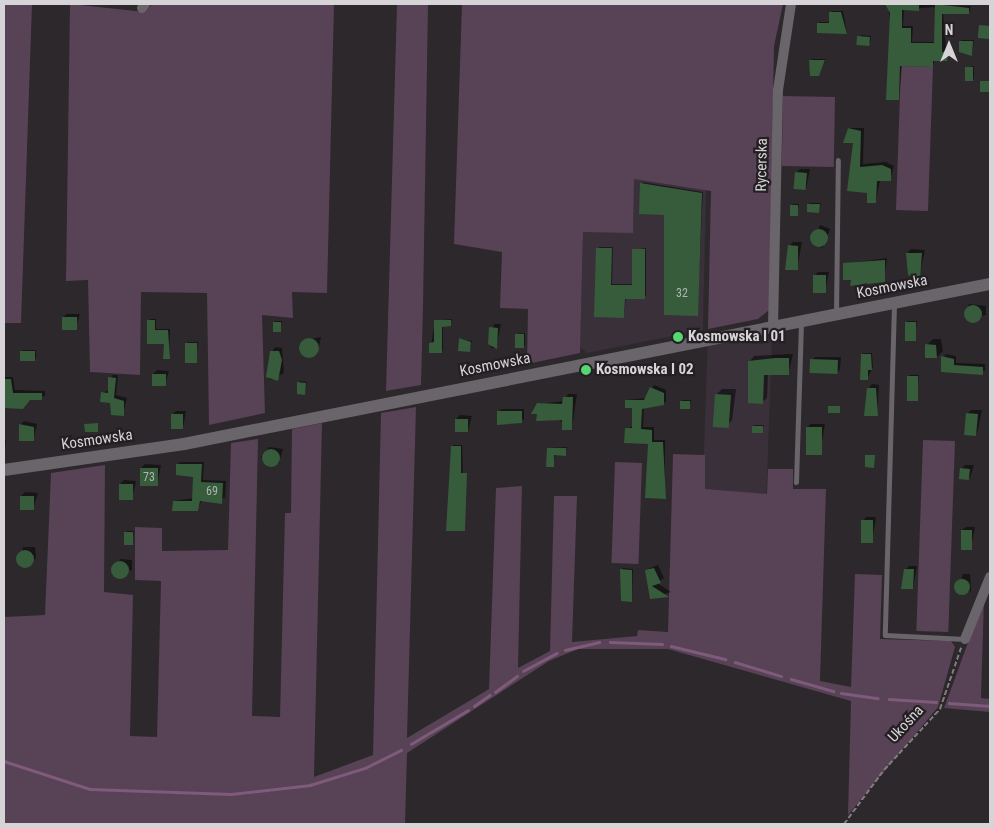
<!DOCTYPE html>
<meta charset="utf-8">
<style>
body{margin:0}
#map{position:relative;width:994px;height:828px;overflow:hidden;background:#2d282c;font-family:"Roboto Condensed",sans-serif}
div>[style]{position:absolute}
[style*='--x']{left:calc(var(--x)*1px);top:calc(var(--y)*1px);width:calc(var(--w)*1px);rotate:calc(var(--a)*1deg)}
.built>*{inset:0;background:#393039;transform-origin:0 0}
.green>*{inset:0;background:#584256;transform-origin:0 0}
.shadow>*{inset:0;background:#0007;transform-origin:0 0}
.stream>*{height:2.5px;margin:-1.25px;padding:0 1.25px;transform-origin:1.25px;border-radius:1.25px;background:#7e5a7b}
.building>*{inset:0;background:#365c3c;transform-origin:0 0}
.round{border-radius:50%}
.path>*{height:2px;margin-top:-1px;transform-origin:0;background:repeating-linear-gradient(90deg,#817d80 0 5px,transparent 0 7.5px)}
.service>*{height:5px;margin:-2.5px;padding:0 2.5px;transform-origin:2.5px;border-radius:2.5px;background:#6a656a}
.minor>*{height:10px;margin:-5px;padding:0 5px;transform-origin:5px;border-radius:5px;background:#6a656a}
.tertiary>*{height:12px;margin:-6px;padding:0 6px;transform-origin:6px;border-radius:6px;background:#6a656a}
.dots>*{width:14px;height:14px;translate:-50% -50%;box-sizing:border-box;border:2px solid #231f22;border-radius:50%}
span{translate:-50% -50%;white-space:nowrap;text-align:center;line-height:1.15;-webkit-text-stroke:4.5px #231f22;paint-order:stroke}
.number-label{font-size:12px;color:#afb6b0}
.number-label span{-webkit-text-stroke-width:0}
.street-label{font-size:15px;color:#d7d4d7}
.poi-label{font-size:15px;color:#d7d4d7;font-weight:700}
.left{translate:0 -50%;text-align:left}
.frame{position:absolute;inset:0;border:5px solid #d7d4d7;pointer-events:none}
.north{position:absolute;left:924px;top:20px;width:50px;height:50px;-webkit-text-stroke:4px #231f22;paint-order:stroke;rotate:0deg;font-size:14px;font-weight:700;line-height:20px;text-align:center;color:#d7d4d7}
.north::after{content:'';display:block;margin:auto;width:18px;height:22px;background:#d7d4d7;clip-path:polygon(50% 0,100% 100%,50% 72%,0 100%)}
</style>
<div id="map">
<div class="built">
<i style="clip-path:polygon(634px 179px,706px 189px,703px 330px,587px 353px,580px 347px,583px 232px)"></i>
<i style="left:772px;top:336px;width:158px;height:64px;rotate:92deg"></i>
</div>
<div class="green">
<i style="clip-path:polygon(4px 4px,32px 4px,21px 323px,4px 323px)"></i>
<i style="clip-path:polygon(70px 4px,145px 12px,152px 4px,334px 4px,327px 293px,292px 292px,293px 318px,262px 315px,265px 413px,209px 425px,207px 293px,141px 292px,140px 375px,90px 372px,88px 280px,66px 281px)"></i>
<i style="clip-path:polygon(397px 4px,428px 4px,423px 306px,421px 385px,386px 391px)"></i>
<i style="clip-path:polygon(462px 4px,783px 4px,774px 46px,769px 310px,758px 319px,708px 329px,711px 191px,634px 179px,633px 233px,583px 232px,580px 353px,527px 364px,528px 309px,500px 308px,502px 252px,454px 244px)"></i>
<i style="left:901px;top:66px;width:32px;height:144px;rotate:2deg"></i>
<i style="left:783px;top:96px;width:52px;height:70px;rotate:1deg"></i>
<i style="clip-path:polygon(416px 407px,407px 738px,489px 689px,496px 488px,522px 486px,518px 668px,550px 651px,554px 496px,577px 496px,572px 642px,637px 636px,638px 630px,668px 632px,673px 454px,705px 455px,705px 489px,767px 494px,768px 469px,793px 469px,793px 489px,826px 489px,820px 681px,851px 687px,855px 574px,882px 575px,880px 639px,951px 641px,955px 647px,938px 707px,848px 815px,851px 701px,668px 649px,578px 649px,549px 661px,407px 753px,405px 824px,4px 824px,4px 617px,45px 615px,51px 473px,105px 465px,104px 592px,133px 595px,130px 736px,157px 737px,161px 581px,135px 580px,135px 527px,162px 528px,162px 551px,228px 550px,231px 443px,258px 439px,252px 716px,280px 717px,285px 513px,291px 513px,292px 429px,322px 423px,314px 777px,373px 755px,381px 413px)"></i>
<i style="left:923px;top:440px;width:32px;height:191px;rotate:2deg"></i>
<i style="left:615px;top:462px;width:27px;height:101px;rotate:2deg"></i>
<i style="clip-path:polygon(984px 599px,981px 698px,990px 699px,990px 712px,944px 708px)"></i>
</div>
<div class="shadow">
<i style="clip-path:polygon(evenodd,888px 4px,971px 6px,969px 13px,943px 13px,947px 60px,935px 59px,933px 66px,902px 65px,899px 99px,888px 4px,936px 7px,935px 42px,912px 42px,913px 26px,903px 26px,904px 9px,936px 7px)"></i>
<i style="clip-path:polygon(832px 11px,843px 11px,847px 33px,818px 32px,819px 22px,831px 22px)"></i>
<i style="clip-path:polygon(860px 35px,871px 36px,870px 43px,869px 44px)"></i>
<i style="clip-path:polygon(962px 40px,974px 40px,972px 55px,960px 41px)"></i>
<i style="clip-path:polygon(812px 59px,826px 59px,819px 75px,811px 60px)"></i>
<i style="clip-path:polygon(974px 66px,974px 78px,973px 80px,967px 68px)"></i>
<i style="clip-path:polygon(848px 128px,864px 128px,863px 164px,886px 162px,894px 166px,890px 180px,880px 180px,876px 202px,868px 192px,848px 190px,854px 142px,844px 142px)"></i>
<i style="clip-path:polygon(800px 169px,810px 169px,806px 189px,796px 173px)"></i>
<i style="clip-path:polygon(642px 182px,703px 192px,697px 315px,665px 214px)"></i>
<i style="clip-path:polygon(821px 203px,819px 211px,809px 204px,810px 203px)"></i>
<i style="clip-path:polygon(793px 204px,799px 204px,797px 215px,791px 206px)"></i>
<i style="left:820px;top:225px;width:11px;height:20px;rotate:22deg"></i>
<i style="clip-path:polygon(793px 242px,802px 242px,797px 269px,789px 246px)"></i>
<i style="clip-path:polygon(599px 247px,613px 247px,612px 284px,633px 284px,634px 250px,646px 248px,646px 296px,626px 297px,624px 317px,596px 316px)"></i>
<i style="clip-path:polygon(911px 249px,925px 250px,919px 279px,912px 279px,907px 253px)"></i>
<i style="clip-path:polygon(887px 258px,884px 281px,852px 278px,844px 264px)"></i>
<i style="clip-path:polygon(818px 272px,829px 272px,825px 292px,814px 276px)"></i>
<i style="clip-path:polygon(969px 304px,986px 306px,986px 315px,965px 318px)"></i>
<i style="clip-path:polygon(67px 314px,80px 314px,75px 330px,63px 317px)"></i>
<i style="clip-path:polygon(150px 319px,156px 319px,156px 329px,170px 329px,169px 357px,165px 342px,148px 342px)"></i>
<i style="clip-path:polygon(452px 319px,450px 325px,443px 325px,443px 351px,430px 352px,435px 321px)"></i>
<i style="clip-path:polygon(275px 321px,282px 321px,280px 331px,274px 323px)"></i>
<i style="clip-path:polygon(908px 321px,917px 321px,915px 340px,907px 322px)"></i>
<i style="clip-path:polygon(494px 324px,501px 324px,496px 348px,491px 348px)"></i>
<i style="clip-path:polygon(525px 333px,525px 345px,523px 347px,516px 334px)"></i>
<i style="clip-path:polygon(321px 337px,317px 355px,299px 352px,303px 340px)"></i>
<i style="clip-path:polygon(460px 339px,472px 341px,470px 350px)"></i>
<i style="clip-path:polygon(933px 339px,941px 339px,943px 351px,937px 357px,927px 345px)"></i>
<i style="clip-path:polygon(188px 342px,198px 342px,196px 362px,186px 344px)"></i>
<i style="clip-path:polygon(275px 347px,282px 348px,284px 373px,270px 380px,268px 360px)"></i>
<i style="clip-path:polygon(23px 350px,36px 350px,36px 359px,21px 351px)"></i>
<i style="clip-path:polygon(863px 353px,872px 353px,873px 367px,867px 379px)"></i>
<i style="clip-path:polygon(793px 354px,788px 374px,768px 373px,767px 398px,762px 402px,750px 361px,754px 356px)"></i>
<i style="clip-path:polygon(945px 354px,956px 356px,956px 363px,985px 364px,985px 371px,942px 371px)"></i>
<i style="clip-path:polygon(815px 357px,841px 357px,840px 369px,838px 372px,812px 360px)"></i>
<i style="clip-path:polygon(157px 370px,169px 371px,165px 385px,153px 374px)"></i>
<i style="clip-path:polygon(112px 375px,118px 375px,116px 395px,127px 398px,123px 414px,102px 393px,109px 390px)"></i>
<i style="clip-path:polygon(910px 375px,919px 375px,916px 400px,908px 376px)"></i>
<i style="clip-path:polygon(4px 377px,13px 377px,15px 390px,45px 391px,45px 396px,30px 399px,23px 407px,4px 407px)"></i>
<i style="clip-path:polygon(300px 381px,307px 382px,305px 393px,299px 383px)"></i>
<i style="clip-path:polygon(872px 384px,879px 385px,877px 415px,869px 388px)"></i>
<i style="clip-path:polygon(654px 385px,666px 390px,666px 402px,644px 407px,643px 427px,654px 427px,654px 440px,665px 440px,665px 497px,649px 443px,626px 429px,633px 426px,633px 407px,626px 400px,646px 398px)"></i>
<i style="clip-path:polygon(722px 389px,736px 389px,732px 420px,726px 426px,716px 395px)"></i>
<i style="clip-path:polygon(568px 394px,577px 394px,572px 429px,538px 404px,564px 401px)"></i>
<i style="clip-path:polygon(691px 400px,689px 408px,681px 401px,683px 400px)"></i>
<i style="clip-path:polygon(501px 409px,524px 409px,524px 420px,499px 411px)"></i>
<i style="clip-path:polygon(971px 410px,982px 410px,977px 434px,967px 414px)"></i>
<i style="clip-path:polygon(176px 411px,186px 411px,183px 428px,173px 414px)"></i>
<i style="clip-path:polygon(460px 415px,472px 416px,468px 431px,456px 419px)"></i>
<i style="clip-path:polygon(24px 421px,37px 424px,33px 440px,20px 425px)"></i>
<i style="clip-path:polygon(811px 424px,825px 424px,820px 454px,807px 427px)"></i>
<i style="clip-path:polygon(764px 425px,762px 432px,753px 426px,754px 425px)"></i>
<i style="clip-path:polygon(4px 440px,6px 440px,5px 450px,4px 450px)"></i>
<i style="clip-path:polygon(453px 445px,462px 445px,465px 530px,452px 447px)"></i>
<i style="clip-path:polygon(269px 447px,283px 449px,279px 463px,265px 464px,261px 457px)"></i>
<i style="clip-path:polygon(567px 447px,565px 454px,555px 454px,553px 466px,548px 448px)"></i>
<i style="clip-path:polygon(180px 462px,204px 462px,203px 480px,226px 481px,225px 498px,202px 500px,197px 510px,174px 501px,194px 498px,194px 476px,177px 465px)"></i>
<i style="clip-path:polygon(145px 464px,161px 465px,157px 485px,141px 468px)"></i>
<i style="clip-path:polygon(965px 465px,974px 465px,970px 478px,961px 469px)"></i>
<i style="clip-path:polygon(124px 480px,136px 481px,132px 499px,120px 484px)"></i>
<i style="clip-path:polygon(25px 492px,38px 493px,33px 509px,21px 496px)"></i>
<i style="clip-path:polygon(866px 517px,876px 517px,872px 542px,863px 521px)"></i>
<i style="clip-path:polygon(966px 527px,975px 527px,971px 549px,962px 530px)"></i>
<i style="clip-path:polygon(127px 531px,134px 531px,132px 544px,126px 533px)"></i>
<i style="clip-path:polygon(23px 547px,35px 547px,36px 558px,28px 567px,20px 567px)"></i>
<i style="clip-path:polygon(120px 559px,132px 560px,132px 570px,113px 575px)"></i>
<i style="clip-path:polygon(658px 565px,664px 578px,657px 583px,671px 592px,651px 598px,646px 570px)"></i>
<i style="clip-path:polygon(909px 566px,917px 566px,913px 588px,905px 570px)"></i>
<i style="clip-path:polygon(623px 568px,633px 569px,632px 600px,622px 570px)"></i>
<i style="clip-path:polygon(963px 574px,970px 574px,971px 591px,958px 594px)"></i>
</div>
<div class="stream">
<i style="--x:610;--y:642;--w:52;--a:2.2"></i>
<i style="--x:671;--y:646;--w:56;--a:13.5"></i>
<i style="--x:565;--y:650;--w:35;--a:-13"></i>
<i style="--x:735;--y:662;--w:48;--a:16.9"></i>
<i style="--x:523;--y:671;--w:38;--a:-28"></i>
<i style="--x:791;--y:679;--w:44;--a:15.9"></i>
<i style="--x:495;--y:692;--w:27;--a:-36"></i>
<i style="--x:841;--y:693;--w:37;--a:8"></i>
<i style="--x:889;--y:699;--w:47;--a:3.7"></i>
<i style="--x:949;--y:703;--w:41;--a:4.2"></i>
<i style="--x:474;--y:706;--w:19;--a:-35"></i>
<i style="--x:411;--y:744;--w:66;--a:-30.8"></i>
<i style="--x:4;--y:761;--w:90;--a:18"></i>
<i style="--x:90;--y:789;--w:141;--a:2"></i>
<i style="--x:231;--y:794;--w:80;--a:-6.5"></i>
<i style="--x:310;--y:785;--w:58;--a:-17.2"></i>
<i style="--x:365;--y:768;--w:40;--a:-26.6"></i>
</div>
<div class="building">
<i style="clip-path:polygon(885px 4px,919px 4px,919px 11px,902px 10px,902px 28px,911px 28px,911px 43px,934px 43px,935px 4px,969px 8px,969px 14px,942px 14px,942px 52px,948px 52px,947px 61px,933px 61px,933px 67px,900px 66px,899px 100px,886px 100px,890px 13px)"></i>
<i style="clip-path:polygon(829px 12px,841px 12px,847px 34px,817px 33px,817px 23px,829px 23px)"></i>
<i style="left:979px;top:25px;width:11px;height:13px;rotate:5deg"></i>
<i style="left:857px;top:36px;width:13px;height:9px;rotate:4deg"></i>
<i style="clip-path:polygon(959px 41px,973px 41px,972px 56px,959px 52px)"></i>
<i style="clip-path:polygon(809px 60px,825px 60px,819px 76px,810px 76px)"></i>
<i style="left:965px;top:67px;width:8px;height:14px"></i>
<i style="left:980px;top:81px;width:10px;height:11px"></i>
<i style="clip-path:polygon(848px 128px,861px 131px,860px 167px,882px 165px,891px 169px,891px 181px,877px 181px,876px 203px,867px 203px,867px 193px,847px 191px,853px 143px,843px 143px)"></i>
<i style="left:795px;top:172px;width:12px;height:17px;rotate:5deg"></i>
<i style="clip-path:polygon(640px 183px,702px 193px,698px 316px,664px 315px,664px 215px,639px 214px)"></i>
<i style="clip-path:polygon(807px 204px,820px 204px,819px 213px,807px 212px)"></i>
<i style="left:790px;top:205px;width:8px;height:11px"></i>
<i class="round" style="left:810px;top:229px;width:18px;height:18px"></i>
<i style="clip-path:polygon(788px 245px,798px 246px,798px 270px,785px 270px)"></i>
<i style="clip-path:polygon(596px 248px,612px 248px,611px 285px,632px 285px,632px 249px,645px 249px,645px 299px,625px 299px,624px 318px,594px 317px)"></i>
<i style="clip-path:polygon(906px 253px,922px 253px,920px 280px,908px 275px)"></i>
<i style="clip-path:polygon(885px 260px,885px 282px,850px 286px,851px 280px,843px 280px,843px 263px)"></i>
<i style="left:813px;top:275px;width:13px;height:18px"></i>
<i class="round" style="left:964px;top:305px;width:18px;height:18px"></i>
<i style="left:62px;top:317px;width:15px;height:13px"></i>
<i style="clip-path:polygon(147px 320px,155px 320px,155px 330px,168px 330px,170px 359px,163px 359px,164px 344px,147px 344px)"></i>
<i style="clip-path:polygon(434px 320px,451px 320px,451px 326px,442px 327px,442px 353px,429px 353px,429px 343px,434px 342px)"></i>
<i style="left:273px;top:322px;width:8px;height:10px"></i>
<i style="left:905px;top:322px;width:11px;height:19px"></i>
<i style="clip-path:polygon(489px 327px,498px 328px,497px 349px,488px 344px)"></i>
<i style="left:515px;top:334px;width:9px;height:14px"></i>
<i style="clip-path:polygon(459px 338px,471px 342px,470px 352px,458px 351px)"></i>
<i class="round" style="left:299px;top:338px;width:20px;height:20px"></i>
<i style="left:185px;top:343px;width:12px;height:20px"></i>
<i style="clip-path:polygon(925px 344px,936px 345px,937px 358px,925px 358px)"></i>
<i style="left:20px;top:351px;width:15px;height:10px"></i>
<i style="clip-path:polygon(270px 351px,279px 351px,282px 360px,278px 381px,266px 377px)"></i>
<i style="clip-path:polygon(861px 354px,871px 354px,872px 370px,868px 370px,868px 380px,860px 380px)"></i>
<i style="clip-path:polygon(941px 356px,954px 359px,954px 365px,983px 367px,983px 375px,941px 372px)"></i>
<i style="clip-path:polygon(775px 358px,789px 358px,789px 375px,764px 375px,763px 404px,748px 403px,748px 361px)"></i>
<i style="left:810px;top:359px;width:28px;height:14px;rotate:2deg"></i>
<i style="left:152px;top:374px;width:14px;height:12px"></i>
<i style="left:907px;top:376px;width:11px;height:25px"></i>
<i style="clip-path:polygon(108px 377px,116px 378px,114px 398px,124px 401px,124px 416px,111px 415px,110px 403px,100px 402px,101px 392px,108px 393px)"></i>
<i style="clip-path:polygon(4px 379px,11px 379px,13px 393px,42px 393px,42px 400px,30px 400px,23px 409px,4px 408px)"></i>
<i style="clip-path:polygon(297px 382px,306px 383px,305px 395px,297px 394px)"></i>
<i style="clip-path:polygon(650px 387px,664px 393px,664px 405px,642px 409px,641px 429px,652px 430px,652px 442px,663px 442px,666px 499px,645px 498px,648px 444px,624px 443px,625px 428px,632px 428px,632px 408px,625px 408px,625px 400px,644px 400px)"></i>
<i style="clip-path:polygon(867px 388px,876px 388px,878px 416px,864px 416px)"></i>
<i style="left:715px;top:394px;width:16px;height:33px;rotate:4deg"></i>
<i style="clip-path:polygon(563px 397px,573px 397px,572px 430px,562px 430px,562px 420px,536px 421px,537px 414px,531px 414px,537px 403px,562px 404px)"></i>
<i style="left:680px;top:401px;width:10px;height:8px"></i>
<i style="left:828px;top:406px;width:12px;height:7px"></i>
<i style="clip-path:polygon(497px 411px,522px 411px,522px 423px,497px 425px)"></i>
<i style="left:966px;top:413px;width:12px;height:22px;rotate:5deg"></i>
<i style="left:171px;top:414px;width:12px;height:15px"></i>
<i style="left:455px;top:419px;width:13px;height:13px"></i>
<i style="clip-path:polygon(98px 423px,98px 432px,85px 432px,84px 424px)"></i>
<i style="clip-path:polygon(19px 424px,34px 427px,34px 441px,19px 441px)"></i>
<i style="left:752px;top:426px;width:11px;height:7px"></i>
<i style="left:806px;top:427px;width:16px;height:28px"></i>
<i style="clip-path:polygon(451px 446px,461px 446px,461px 473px,467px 473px,465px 531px,446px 531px)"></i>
<i style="clip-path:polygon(547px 448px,566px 448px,566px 456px,554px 455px,554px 467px,546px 467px)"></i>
<i class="round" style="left:262px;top:449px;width:18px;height:18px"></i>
<i style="clip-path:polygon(865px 455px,875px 455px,874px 468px,865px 467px)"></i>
<i style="clip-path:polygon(176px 464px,202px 464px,201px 482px,223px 483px,222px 504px,200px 501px,198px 511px,172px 511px,173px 501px,192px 501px,193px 477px,176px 475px)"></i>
<i style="left:140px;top:468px;width:18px;height:18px"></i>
<i style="left:960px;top:468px;width:10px;height:11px;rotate:6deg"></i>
<i style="left:119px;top:484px;width:14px;height:16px"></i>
<i style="left:20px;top:496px;width:14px;height:14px"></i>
<i style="left:861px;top:520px;width:12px;height:23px"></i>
<i style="left:961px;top:530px;width:11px;height:20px"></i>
<i style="left:124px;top:532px;width:9px;height:13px"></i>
<i class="round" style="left:16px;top:550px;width:18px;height:18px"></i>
<i class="round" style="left:111px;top:561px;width:18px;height:18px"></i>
<i style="clip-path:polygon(654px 568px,661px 583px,652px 586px,669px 597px,650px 599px,645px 570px)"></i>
<i style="clip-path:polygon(620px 569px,632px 570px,632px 602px,621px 601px)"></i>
<i style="clip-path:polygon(904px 569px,914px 569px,913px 589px,901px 589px)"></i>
<i class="round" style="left:954px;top:579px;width:16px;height:16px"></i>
</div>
<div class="path">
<i style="--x:844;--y:824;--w:67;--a:-53.5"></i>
<i style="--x:884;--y:770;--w:83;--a:-47.4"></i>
<i style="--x:940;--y:709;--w:65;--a:-71"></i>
</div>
<div class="service">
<i style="--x:894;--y:304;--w:331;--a:91.6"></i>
<i style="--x:885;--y:635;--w:80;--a:2.9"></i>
<i style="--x:836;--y:314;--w:154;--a:-89.3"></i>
<i style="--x:796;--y:482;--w:161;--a:-88.2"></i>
</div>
<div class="minor">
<i style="--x:142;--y:8;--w:5;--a:-53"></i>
<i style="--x:773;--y:327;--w:237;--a:-88.8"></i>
<i style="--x:778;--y:90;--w:87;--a:-81.4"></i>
<i style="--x:965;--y:639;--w:67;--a:-68"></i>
</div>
<div class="tertiary">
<i style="--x:4;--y:470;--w:182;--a:-8.2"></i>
<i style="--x:184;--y:444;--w:822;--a:-11.23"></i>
</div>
<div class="dots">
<i style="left:678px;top:337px;background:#54d672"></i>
<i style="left:586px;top:370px;background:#54d672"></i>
</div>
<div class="number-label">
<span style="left:682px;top:294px">32</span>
<span style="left:149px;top:478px">73</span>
<span style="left:212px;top:492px">69</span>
</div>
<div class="street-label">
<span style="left:762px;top:165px;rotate:-89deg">Rycerska</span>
<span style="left:892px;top:287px;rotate:-11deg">Kosmowska</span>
<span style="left:495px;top:365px;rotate:-11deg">Kosmowska</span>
<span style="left:97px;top:440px;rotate:-8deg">Kosmowska</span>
<span style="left:906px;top:724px;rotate:-47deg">Ukośna</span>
</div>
<div class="poi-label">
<span class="left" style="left:688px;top:337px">Kosmowska I 01</span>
<span class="left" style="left:596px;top:370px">Kosmowska I 02</span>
</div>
<div class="frame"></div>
<div class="north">N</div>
</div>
